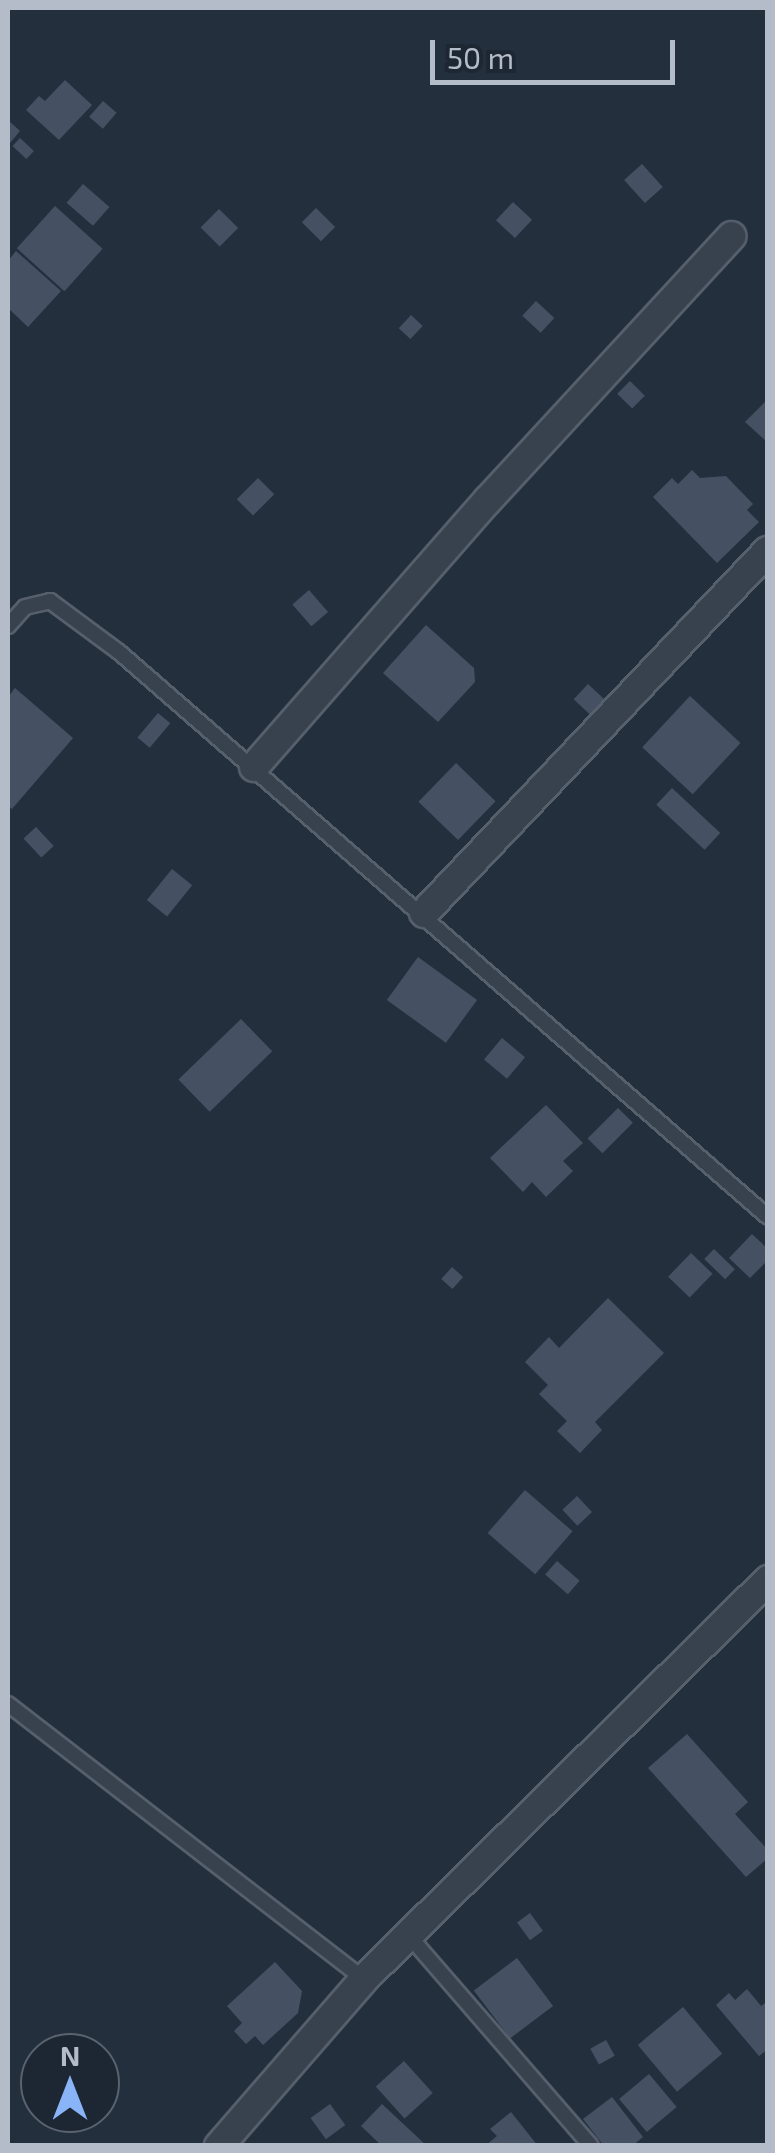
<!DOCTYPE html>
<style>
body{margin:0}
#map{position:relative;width:775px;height:2153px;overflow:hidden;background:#242f3e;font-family:"Exo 2",sans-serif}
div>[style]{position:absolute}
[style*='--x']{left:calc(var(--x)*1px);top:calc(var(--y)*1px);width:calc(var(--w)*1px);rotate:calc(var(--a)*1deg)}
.building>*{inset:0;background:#455162;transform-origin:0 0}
.roads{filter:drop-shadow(2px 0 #565f6c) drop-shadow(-2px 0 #565f6c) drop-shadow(0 2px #565f6c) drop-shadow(0 -2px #565f6c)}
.lane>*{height:14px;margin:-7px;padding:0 7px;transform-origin:7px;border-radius:7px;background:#38414e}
.street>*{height:28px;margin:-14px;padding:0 14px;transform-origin:14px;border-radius:14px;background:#38414e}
span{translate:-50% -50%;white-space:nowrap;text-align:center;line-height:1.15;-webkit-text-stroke:8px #1d2633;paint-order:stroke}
.frame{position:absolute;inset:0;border:10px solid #b4bcc9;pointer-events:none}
.north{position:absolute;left:20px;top:2033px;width:100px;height:100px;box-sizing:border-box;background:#1d2633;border:2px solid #59626f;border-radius:50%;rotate:0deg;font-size:28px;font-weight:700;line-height:40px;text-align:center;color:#b4bcc9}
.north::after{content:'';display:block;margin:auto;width:35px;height:45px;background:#8ab4f8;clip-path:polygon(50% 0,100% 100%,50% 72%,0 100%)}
.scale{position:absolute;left:430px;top:40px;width:245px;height:45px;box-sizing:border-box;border:5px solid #b4bcc9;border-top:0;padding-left:12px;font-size:30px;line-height:35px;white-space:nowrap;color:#b4bcc9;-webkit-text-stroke:8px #1d2633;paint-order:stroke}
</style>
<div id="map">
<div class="building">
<i style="clip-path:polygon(65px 80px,92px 105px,59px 140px,26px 110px,39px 96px,45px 101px)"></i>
<i style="left:103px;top:101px;width:18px;height:21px;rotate:41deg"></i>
<i style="clip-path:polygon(8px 120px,20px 131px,10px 143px,8px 140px)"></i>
<i style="left:20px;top:138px;width:19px;height:11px;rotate:43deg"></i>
<i style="left:642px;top:164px;width:31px;height:24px;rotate:48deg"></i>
<i style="left:83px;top:184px;width:35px;height:25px;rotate:41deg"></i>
<i style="left:513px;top:202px;width:26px;height:25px;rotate:43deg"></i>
<i style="left:55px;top:206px;width:64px;height:57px;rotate:42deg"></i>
<i style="left:316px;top:208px;width:27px;height:20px;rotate:45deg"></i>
<i style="left:219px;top:209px;width:27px;height:26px;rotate:45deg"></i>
<i style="clip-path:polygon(16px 251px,61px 291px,28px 327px,8px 308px,8px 261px)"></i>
<i style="left:536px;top:301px;width:25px;height:20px;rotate:43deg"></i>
<i style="left:411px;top:315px;width:16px;height:18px;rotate:43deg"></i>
<i style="left:630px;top:381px;width:21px;height:18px;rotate:45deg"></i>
<i style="clip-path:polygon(768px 399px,768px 443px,745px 422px)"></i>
<i style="clip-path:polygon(692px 470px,700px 478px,726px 476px,753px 504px,747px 510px,759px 522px,717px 563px,653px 497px,672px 478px,678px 484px)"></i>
<i style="left:258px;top:478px;width:23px;height:30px;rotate:45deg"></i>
<i style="left:309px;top:590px;width:29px;height:22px;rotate:49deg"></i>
<i style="clip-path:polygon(426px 625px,474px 668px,475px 682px,438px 722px,383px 673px)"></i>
<i style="left:588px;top:684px;width:23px;height:21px;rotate:43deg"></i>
<i style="clip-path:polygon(15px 688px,73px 738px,12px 809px,8px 806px,8px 697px)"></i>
<i style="left:690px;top:696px;width:69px;height:70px;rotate:43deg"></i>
<i style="left:158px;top:713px;width:16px;height:32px;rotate:40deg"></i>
<i style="left:456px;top:763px;width:55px;height:54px;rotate:44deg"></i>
<i style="left:672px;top:788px;width:66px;height:23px;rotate:43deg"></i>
<i style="left:36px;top:827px;width:26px;height:17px;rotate:47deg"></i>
<i style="left:172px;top:869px;width:26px;height:40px;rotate:39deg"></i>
<i style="left:418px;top:957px;width:73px;height:53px;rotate:36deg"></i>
<i style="left:241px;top:1019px;width:45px;height:87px;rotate:46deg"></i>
<i style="left:502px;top:1038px;width:30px;height:28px;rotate:40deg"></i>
<i style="clip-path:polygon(546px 1105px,583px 1143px,563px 1161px,573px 1171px,546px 1197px,532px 1182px,523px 1192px,490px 1158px)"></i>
<i style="left:618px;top:1108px;width:21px;height:43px;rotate:45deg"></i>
<i style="clip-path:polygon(752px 1234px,768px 1249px,768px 1260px,750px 1278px,729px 1258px)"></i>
<i style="left:714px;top:1249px;width:29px;height:14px;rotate:44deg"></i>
<i style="left:691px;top:1253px;width:30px;height:33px;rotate:44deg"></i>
<i style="left:452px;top:1267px;width:15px;height:16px;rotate:42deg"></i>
<i style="clip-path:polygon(608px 1298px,664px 1353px,595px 1422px,602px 1430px,580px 1453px,557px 1431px,567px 1421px,539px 1394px,548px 1385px,525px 1362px,549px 1337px,559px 1348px)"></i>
<i style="left:525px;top:1490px;width:63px;height:57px;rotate:41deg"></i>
<i style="left:577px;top:1496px;width:22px;height:20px;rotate:47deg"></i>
<i style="left:557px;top:1561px;width:30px;height:18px;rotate:41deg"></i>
<i style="clip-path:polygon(687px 1734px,748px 1802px,735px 1814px,768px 1850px,768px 1858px,746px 1877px,648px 1768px)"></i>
<i style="left:530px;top:1913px;width:22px;height:16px;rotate:54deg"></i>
<i style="left:517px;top:1958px;width:60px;height:54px;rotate:53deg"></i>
<i style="clip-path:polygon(275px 1962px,302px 1991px,298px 2013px,263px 2045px,255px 2036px,246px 2044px,234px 2031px,242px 2023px,227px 2006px)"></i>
<i style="clip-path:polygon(747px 1989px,761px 2006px,768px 2001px,768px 2049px,759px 2056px,716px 2005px,729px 1993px,735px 2000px)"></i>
<i style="left:683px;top:2007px;width:61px;height:59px;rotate:50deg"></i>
<i style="left:606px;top:2040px;width:18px;height:18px;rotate:61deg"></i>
<i style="left:404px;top:2061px;width:43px;height:38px;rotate:48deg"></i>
<i style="left:649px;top:2074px;width:43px;height:39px;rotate:50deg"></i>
<i style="clip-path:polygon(612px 2097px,643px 2137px,632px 2146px,604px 2146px,583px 2119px)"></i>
<i style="left:330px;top:2104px;width:26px;height:24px;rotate:54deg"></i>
<i style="clip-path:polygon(382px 2104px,427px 2146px,382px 2146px,361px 2126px)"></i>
<i style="clip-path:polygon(511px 2112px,538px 2146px,485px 2146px,497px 2136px,490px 2129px)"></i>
</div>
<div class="roads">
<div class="lane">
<i style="--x:8;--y:626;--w:25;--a:-48"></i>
<i style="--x:25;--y:607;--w:26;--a:-13"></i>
<i style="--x:50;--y:601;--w:86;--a:36.5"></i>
<i style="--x:119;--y:652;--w:860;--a:41.04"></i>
<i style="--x:8;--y:1704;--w:450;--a:37.7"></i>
<i style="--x:410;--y:1937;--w:276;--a:49.1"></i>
</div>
<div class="street">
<i style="--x:254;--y:767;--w:355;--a:-48.8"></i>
<i style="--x:488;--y:500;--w:359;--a:-47.3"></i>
<i style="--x:424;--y:913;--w:499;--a:-46.5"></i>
<i style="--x:219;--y:2146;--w:221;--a:-49"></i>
<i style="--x:364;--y:1979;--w:568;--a:-44.64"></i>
</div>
</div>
<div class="frame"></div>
<div class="north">N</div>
<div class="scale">50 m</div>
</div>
